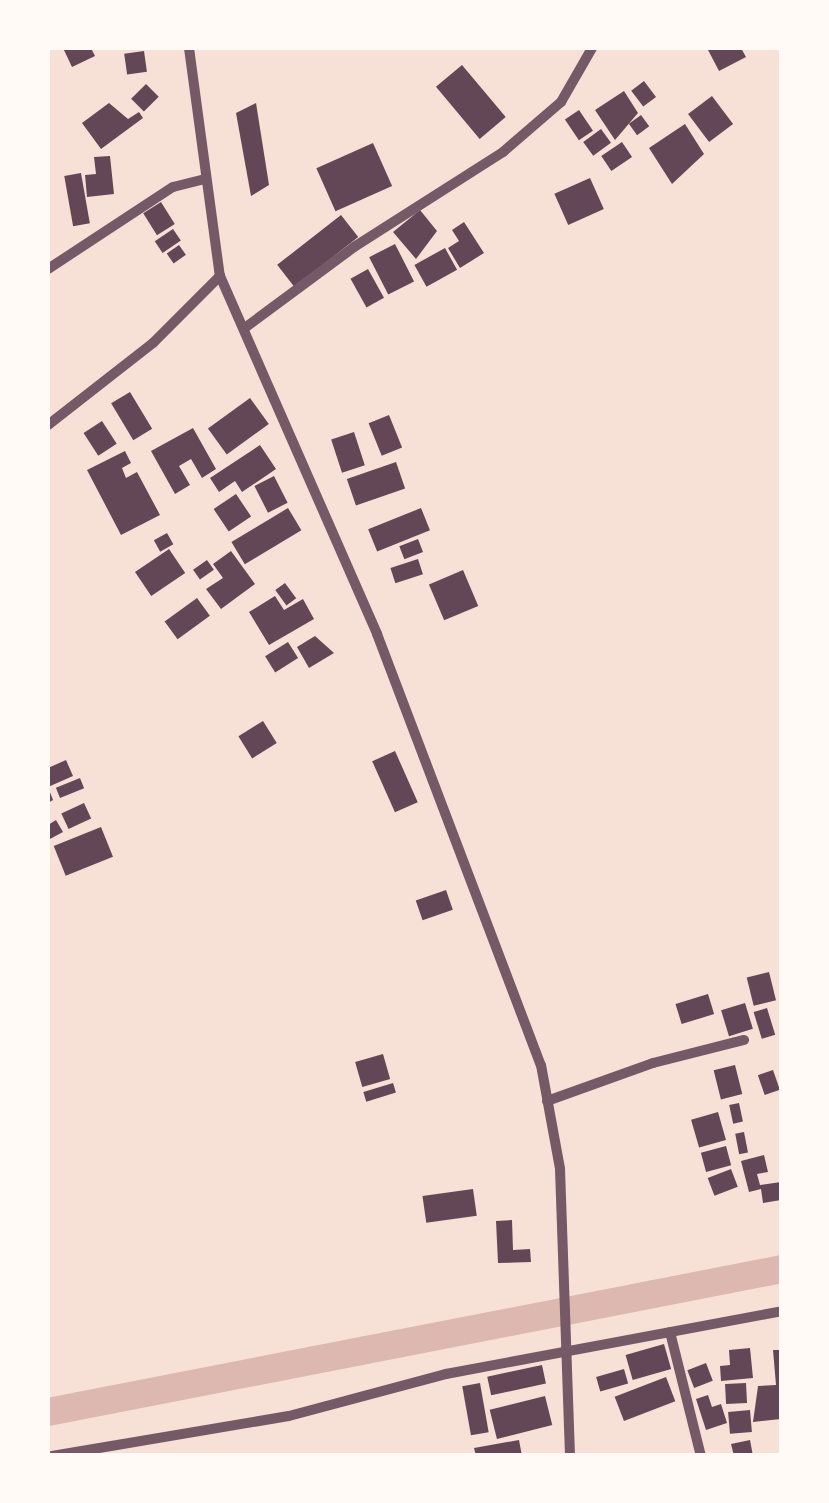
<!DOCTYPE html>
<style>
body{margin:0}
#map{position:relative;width:829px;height:1503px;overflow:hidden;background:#f7e1d7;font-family:Karla,sans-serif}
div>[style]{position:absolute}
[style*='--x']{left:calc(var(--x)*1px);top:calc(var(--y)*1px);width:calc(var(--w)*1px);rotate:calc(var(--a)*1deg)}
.canal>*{height:28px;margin:-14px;padding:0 14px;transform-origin:14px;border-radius:14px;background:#dcb8b0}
.building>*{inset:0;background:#644757;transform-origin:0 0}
.minor>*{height:10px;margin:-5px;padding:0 5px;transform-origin:5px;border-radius:5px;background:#755966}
span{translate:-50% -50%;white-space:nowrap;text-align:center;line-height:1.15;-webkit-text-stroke:10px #fffaf5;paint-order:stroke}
.frame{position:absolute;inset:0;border:50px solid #fffaf5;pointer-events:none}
</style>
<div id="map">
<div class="canal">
<i style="--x:48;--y:1412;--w:748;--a:-11.02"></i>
</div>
<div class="building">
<i style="clip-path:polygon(63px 48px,91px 48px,95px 56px,72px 67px)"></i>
<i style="clip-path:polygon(707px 48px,741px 48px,746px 57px,719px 71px)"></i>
<i style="left:144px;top:51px;width:21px;height:20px;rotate:82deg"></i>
<i style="left:462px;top:65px;width:68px;height:34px;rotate:50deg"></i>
<i style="left:644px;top:81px;width:20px;height:16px;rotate:53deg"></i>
<i style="left:146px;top:84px;width:18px;height:21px;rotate:45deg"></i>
<i style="clip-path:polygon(624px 91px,638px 113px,615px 140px,595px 110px)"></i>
<i style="left:712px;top:96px;width:35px;height:30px;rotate:53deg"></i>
<i style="clip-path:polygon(109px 103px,128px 119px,139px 112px,143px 118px,101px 149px,82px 123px)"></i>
<i style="clip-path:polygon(256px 103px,269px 185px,251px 196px,236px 113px)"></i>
<i style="left:579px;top:110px;width:25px;height:17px;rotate:56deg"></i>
<i style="left:641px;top:115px;width:14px;height:15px;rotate:54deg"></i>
<i style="clip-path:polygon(685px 124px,704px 154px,672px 184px,649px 148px)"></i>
<i style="left:601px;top:129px;width:17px;height:22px;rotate:54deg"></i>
<i style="left:622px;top:142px;width:18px;height:25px;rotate:56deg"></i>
<i style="left:373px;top:143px;width:47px;height:62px;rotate:66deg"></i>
<i style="clip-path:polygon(110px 156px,114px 194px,87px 197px,85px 175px,96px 174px,94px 157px)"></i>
<i style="left:81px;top:173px;width:51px;height:17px;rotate:80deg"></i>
<i style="left:590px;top:178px;width:34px;height:39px;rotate:66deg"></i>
<i style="left:161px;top:202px;width:26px;height:21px;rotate:58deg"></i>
<i style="clip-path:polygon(420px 210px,437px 231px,416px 259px,393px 232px)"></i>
<i style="left:341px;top:215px;width:28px;height:81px;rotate:52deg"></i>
<i style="clip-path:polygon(464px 222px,484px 253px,460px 268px,448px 248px,459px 241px,452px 230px)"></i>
<i style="left:173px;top:229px;width:14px;height:22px;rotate:56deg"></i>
<i style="left:395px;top:244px;width:42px;height:29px;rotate:63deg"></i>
<i style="left:179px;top:245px;width:12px;height:15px;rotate:55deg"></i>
<i style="left:445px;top:248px;width:25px;height:35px;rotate:61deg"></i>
<i style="left:368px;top:269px;width:33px;height:20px;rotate:61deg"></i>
<i style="left:130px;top:392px;width:43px;height:22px;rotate:59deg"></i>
<i style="left:250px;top:398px;width:32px;height:52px;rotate:54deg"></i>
<i style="left:389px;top:415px;width:35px;height:22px;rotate:68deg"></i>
<i style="left:102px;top:421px;width:27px;height:22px;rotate:57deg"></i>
<i style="clip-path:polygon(193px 428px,216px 469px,202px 478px,191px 459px,179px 466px,190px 485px,175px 494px,151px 451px)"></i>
<i style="left:354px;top:432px;width:35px;height:24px;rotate:72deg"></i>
<i style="clip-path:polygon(260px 445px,276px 469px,242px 492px,235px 481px,219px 492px,210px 478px)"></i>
<i style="clip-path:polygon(125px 451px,131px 463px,122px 468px,126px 478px,137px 472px,160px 515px,121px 535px,87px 470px)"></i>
<i style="left:396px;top:462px;width:28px;height:52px;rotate:71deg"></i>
<i style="left:274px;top:476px;width:30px;height:22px;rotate:63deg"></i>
<i style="left:236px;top:494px;width:27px;height:27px;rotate:56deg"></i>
<i style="left:288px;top:508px;width:26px;height:66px;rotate:59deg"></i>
<i style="left:421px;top:508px;width:24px;height:57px;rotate:68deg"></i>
<i style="left:167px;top:533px;width:13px;height:15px;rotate:61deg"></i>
<i style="left:418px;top:539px;width:14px;height:20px;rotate:69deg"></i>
<i style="left:169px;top:549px;width:29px;height:41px;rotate:56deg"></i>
<i style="clip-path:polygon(231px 551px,255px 584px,221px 609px,206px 589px,223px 578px,213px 564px)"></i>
<i style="left:418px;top:559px;width:16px;height:29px;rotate:72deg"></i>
<i style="left:207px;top:560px;width:12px;height:17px;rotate:55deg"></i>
<i style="left:463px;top:570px;width:39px;height:37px;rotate:67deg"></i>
<i style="left:285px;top:583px;width:19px;height:12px;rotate:54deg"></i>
<i style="clip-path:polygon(275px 596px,284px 610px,303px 599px,314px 619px,269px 645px,249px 612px)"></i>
<i style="left:197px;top:598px;width:22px;height:40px;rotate:54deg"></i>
<i style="clip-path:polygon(315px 636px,334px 653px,309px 668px,297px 647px)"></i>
<i style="left:288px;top:642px;width:19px;height:27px;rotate:58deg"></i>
<i style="left:263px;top:721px;width:26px;height:29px;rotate:58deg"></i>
<i style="left:395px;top:751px;width:56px;height:25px;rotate:66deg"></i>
<i style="clip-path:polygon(66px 760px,73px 776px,48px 787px,53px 800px,48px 803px,48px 768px)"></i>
<i style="left:80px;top:778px;width:11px;height:26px;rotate:68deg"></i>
<i style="left:84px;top:803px;width:17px;height:25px;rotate:65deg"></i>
<i style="clip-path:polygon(56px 820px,63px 832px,48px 840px,48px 825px)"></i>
<i style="left:101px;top:827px;width:32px;height:51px;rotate:68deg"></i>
<i style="left:446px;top:890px;width:21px;height:32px;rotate:71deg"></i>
<i style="left:769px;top:972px;width:29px;height:23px;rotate:76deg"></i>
<i style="left:708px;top:994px;width:21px;height:34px;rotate:73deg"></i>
<i style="left:745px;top:1003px;width:27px;height:25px;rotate:73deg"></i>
<i style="left:767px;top:1008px;width:28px;height:14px;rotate:73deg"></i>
<i style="left:383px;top:1054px;width:26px;height:29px;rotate:74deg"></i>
<i style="left:735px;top:1065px;width:30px;height:22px;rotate:76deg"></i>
<i style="left:773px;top:1070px;width:21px;height:16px;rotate:71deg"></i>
<i style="left:393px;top:1083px;width:10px;height:31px;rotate:73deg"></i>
<i style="left:739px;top:1103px;width:19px;height:10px;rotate:78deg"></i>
<i style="left:718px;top:1112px;width:29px;height:28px;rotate:74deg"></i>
<i style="left:744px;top:1132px;width:21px;height:9px;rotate:79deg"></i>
<i style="left:726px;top:1146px;width:20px;height:26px;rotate:75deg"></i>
<i style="clip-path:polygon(764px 1155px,768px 1172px,757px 1174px,760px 1185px,781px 1182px,781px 1200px,763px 1203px,761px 1189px,749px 1192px,741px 1161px)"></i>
<i style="left:731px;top:1169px;width:19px;height:25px;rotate:69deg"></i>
<i style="left:473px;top:1189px;width:27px;height:51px;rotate:82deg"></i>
<i style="clip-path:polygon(512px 1220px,513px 1250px,530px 1249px,531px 1262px,498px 1263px,496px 1221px)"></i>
<i style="left:664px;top:1344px;width:26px;height:40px;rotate:74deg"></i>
<i style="clip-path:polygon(750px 1348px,753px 1378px,721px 1381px,720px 1366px,730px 1365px,729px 1350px)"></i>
<i style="clip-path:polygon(773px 1350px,781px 1350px,781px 1419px,753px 1422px,758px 1386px,776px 1385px)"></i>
<i style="left:706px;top:1363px;width:19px;height:20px;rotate:69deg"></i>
<i style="left:542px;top:1365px;width:19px;height:56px;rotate:78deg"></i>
<i style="left:624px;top:1369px;width:15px;height:29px;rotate:74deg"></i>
<i style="left:666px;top:1377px;width:26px;height:55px;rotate:69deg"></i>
<i style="left:480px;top:1383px;width:50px;height:18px;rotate:80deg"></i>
<i style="left:746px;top:1383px;width:20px;height:21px;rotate:87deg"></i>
<i style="clip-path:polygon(708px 1395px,712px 1407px,721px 1404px,727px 1423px,706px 1430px,696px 1399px)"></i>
<i style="left:545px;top:1396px;width:30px;height:57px;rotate:76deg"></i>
<i style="left:750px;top:1410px;width:22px;height:22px;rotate:85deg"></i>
<i style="clip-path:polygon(519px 1440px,522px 1456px,476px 1456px,474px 1448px)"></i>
<i style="clip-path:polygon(750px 1440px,753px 1456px,734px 1456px,731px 1444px)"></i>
</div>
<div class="minor">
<i style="--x:189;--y:48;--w:230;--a:82.3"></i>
<i style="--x:220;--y:276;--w:391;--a:66.3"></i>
<i style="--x:377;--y:634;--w:461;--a:69.2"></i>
<i style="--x:541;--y:1065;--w:106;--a:79.6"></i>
<i style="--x:560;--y:1169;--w:287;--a:88"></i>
<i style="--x:48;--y:269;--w:149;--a:-33.3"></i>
<i style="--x:173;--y:187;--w:33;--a:-14"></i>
<i style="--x:246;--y:327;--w:134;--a:-36.5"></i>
<i style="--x:354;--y:247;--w:177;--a:-32.5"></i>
<i style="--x:503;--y:152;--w:77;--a:-40.8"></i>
<i style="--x:561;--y:102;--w:62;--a:-60.1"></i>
<i style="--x:48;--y:425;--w:133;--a:-38"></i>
<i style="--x:153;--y:343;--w:95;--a:-45"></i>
<i style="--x:547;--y:1101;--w:113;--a:-19.7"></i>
<i style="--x:653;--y:1063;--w:94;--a:-14.2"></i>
<i style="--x:670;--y:1332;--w:128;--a:76"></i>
<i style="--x:52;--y:1456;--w:240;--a:-9.6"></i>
<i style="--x:289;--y:1416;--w:163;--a:-15"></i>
<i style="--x:446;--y:1374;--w:342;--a:-10.6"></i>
</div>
<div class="frame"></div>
</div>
